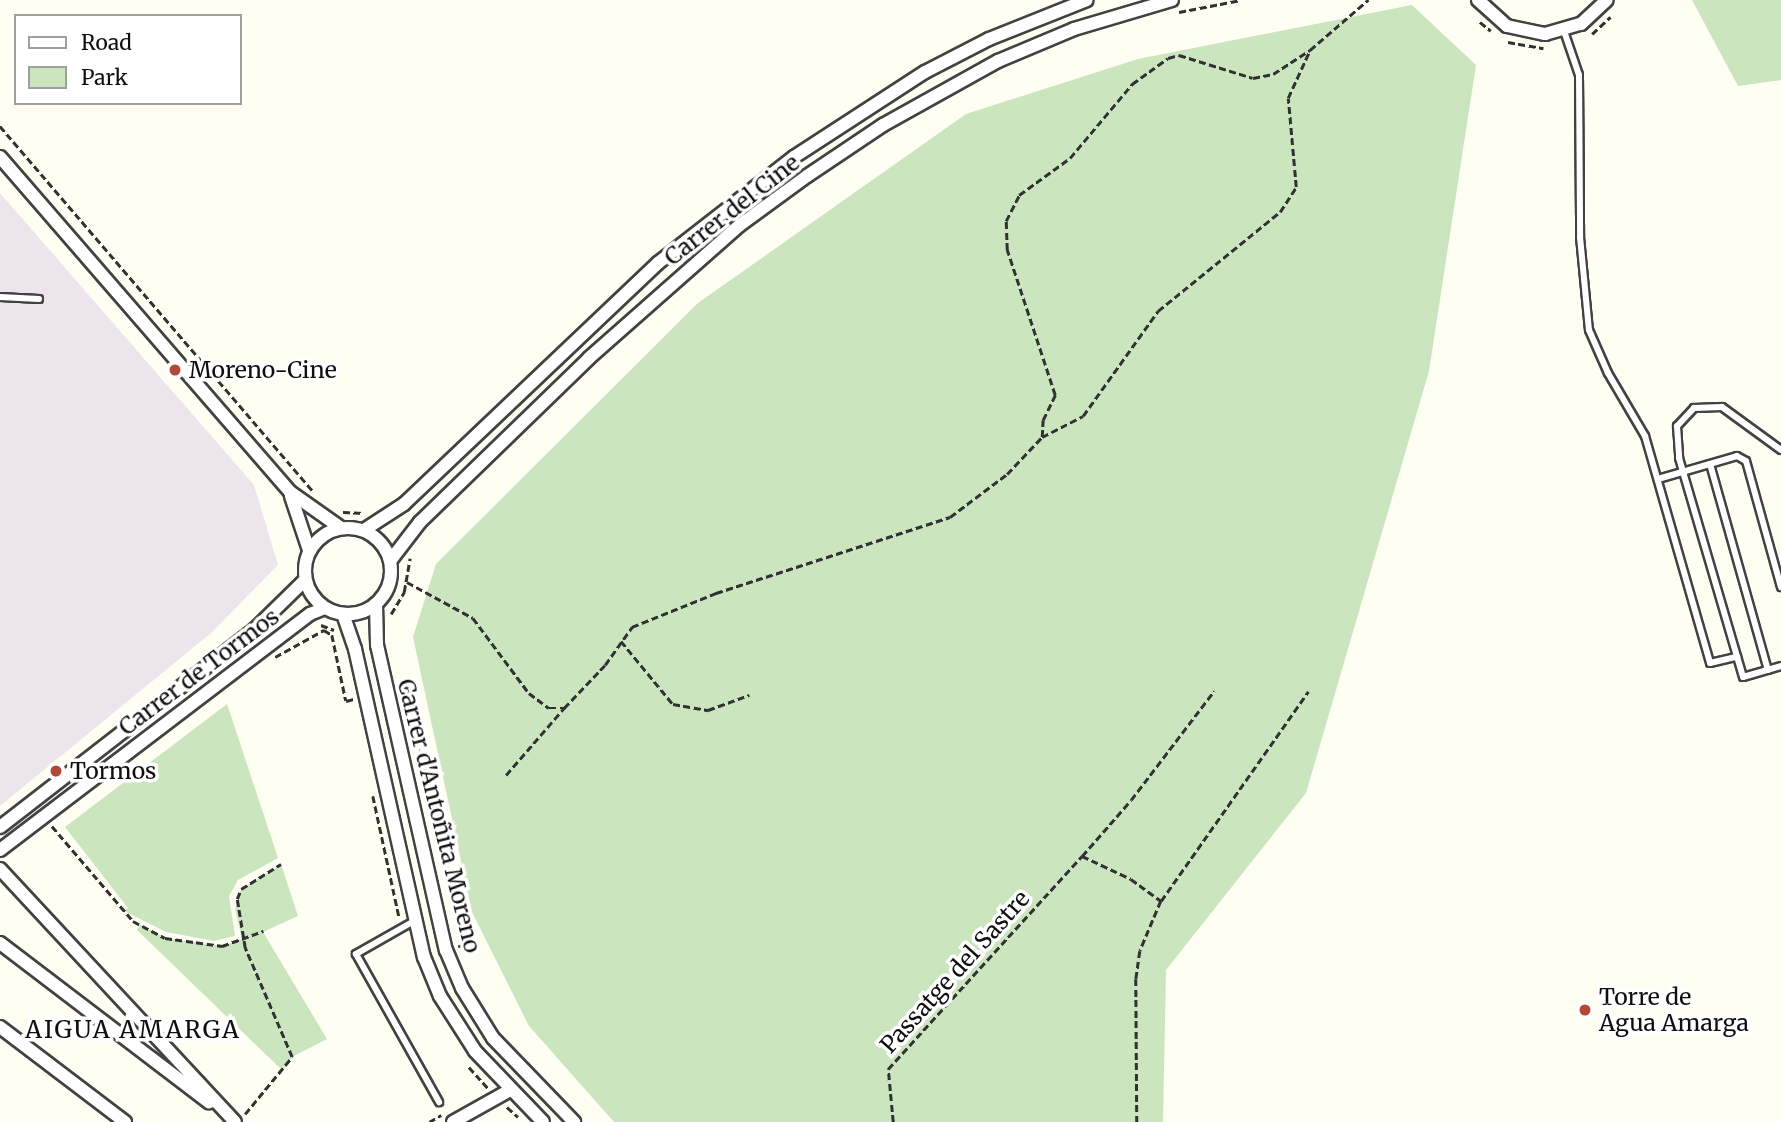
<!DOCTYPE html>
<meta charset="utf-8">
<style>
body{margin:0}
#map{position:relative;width:1781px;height:1122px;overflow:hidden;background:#fefef3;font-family:Merriweather,serif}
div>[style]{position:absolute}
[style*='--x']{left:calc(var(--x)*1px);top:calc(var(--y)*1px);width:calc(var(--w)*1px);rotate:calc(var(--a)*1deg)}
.industrial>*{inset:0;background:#ede5ec}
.green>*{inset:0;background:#cbe5bf}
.path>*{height:2.5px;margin-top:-1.25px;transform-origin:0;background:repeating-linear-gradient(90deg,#313131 0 7px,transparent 0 10.5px)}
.roads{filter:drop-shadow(2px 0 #424242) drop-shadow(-2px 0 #424242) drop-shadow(0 2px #424242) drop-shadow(0 -2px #424242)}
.lane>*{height:6px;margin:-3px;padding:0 3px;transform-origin:3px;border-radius:3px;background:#fff}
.street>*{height:12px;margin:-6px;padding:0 6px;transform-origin:6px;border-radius:6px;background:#fff}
.street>.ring{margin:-6px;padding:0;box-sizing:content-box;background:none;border:12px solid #fff;border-radius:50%}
.dots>*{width:19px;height:19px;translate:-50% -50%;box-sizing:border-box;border:4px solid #fff;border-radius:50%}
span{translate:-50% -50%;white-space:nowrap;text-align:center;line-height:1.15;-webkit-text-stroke:7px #fff;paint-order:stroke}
.street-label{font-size:23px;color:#0f0f0f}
.poi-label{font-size:23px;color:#0f0f0f}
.left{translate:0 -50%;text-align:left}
.neighbourhood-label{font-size:24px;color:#0f0f0f;letter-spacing:2px}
.legend{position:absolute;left:14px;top:14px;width:228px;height:91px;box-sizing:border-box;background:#fff;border:2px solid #9f9f9f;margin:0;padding:9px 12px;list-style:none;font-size:21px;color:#0f0f0f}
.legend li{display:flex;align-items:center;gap:14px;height:35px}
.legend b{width:35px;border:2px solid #9f9f9f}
</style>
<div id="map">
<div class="industrial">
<i style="clip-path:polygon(0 193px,254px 485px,278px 565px,211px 633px,0 806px)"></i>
</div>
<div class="green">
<i style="clip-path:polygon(1692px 0,1781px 0,1781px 80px,1738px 86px)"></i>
<i style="clip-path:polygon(1412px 5px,1476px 65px,1429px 371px,1306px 793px,1166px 970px,1163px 1122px,614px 1122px,529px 1026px,472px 912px,413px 637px,436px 564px,698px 303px,966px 114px,1138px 59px)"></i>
<i style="clip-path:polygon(227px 704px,278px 858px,238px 880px,229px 896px,235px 936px,214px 941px,166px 932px,124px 911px,128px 908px,65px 827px)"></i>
<i style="clip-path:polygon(281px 864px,298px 916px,263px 932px,327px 1039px,292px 1057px,283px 1071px,137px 930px,140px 924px,165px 938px,222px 946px,242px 939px,235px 909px,241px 889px)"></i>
</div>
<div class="path">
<i style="--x:1179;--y:12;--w:63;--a:-11"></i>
<i style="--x:1480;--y:22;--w:14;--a:39"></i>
<i style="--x:1592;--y:34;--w:25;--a:-43"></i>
<i style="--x:1508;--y:42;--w:36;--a:10"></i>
<i style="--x:0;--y:126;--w:481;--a:49.4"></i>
<i style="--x:1042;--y:437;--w:46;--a:-27.1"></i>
<i style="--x:1083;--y:416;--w:129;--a:-54.5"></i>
<i style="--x:1158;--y:311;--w:157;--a:-39.1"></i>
<i style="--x:1280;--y:212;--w:30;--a:-57"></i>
<i style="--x:1296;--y:187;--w:89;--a:-95.1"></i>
<i style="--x:1288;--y:98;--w:53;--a:-65.4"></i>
<i style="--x:1310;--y:50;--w:77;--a:-40.8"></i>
<i style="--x:343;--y:512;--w:21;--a:3"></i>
<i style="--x:407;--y:582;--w:75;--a:28.6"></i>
<i style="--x:473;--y:618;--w:94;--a:53.3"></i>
<i style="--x:529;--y:693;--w:25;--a:37"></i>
<i style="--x:549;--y:708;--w:15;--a:0"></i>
<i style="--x:564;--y:708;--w:59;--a:-46.4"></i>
<i style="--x:605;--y:665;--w:47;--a:-54.6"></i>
<i style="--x:632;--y:627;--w:91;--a:-22"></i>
<i style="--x:716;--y:593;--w:246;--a:-18"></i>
<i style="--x:950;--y:517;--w:71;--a:-37"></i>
<i style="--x:1007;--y:474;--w:51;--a:-46.6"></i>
<i style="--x:1042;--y:437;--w:17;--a:-87"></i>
<i style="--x:1043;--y:420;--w:28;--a:-64"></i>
<i style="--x:1055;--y:395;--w:153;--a:-108.3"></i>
<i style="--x:1007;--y:250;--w:29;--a:-92"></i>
<i style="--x:1006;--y:221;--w:29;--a:-63"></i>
<i style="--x:1019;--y:195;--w:63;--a:-36"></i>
<i style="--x:1070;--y:158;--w:97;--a:-50"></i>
<i style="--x:1132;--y:84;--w:44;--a:-35.8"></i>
<i style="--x:1168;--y:58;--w:11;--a:-15"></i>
<i style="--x:1179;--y:55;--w:77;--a:17.3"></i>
<i style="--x:1253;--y:78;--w:20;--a:-11"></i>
<i style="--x:1273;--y:74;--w:44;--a:-33"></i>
<i style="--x:391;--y:614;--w:26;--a:-59"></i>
<i style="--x:404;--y:592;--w:34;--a:-80"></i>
<i style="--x:321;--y:625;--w:14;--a:21"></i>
<i style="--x:621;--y:641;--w:82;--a:50.5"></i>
<i style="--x:673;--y:704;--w:36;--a:10"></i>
<i style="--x:708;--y:710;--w:44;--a:-20.1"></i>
<i style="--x:275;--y:657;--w:56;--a:-28.9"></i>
<i style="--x:324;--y:630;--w:9;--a:32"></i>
<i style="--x:332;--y:635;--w:67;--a:78"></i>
<i style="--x:346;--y:701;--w:8;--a:-14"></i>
<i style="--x:401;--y:688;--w:6;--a:-9"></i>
<i style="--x:407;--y:687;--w:264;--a:77.5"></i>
<i style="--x:464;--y:945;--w:6;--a:162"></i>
<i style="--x:506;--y:775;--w:89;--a:-49.1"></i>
<i style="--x:373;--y:796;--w:123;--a:77.8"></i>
<i style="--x:52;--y:826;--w:125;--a:49.5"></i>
<i style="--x:133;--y:921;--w:36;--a:28"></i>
<i style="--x:165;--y:938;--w:58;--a:8"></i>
<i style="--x:222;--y:946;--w:44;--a:-20.1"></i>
<i style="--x:1082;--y:856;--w:74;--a:-48.8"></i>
<i style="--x:1131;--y:800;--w:137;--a:-52.7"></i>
<i style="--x:1161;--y:901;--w:256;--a:-54.9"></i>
<i style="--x:469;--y:1067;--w:28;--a:48"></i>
<i style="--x:507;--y:1107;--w:15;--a:42"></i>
<i style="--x:245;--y:1114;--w:74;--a:-50.5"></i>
<i style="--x:292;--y:1057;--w:119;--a:-113.3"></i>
<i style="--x:245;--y:948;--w:50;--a:-99.3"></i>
<i style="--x:237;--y:899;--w:11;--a:-68"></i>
<i style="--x:241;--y:889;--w:47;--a:-32"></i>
<i style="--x:429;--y:1122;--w:14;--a:-30"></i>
<i style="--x:893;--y:1122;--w:53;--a:-95.4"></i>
<i style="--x:888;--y:1069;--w:288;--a:-47.7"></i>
<i style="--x:1082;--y:856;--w:54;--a:25.1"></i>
<i style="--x:1131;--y:879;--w:37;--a:36"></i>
<i style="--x:1161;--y:901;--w:54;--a:112.8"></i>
<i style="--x:1140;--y:951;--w:28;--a:98"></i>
<i style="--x:1136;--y:979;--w:143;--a:89.6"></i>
</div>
<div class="roads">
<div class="lane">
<i style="--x:1564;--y:31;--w:46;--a:71.2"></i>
<i style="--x:1579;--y:75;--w:162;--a:89.6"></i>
<i style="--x:1580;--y:237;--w:93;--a:84.5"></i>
<i style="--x:1589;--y:330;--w:47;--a:66.2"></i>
<i style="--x:1608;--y:373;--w:73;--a:59.6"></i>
<i style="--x:1645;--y:436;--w:236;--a:74"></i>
<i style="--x:1710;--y:663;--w:28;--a:-13"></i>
<i style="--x:0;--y:297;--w:39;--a:3"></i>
<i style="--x:1781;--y:450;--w:73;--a:-143.9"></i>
<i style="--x:1722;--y:407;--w:28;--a:178"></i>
<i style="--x:1694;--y:408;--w:25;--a:133"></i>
<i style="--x:1677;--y:426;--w:32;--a:86"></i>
<i style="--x:1679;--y:458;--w:228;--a:73.7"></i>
<i style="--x:1743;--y:677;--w:40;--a:-16"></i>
<i style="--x:1710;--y:464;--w:214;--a:74.3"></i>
<i style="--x:1658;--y:479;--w:82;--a:-16.2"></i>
<i style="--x:1737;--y:456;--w:10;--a:29"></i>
<i style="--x:1746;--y:461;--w:131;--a:74.5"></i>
<i style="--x:414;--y:921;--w:67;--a:150.4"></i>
<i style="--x:356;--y:954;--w:170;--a:60.7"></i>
</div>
<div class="street">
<i style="--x:1478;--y:0;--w:39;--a:42"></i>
<i style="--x:1507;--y:26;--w:39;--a:12"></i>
<i style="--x:1545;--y:34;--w:37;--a:-16"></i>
<i style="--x:1581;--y:24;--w:35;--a:-43"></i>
<i style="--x:0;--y:157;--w:443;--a:49.1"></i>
<i style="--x:290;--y:492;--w:62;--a:35.2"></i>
<i style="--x:291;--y:496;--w:57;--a:71.6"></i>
<i class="ring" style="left:305px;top:528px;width:74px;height:74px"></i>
<i style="--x:364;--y:530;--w:48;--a:-33"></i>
<i style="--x:404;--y:504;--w:350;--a:-43.5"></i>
<i style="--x:658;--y:263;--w:172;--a:-37.9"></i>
<i style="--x:794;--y:157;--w:156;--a:-33"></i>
<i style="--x:925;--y:72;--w:72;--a:-27.3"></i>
<i style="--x:989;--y:39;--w:105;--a:-21.7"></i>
<i style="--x:390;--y:561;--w:49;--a:-52.4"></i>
<i style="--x:420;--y:522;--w:235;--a:-44.1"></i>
<i style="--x:589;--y:358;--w:201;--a:-41.4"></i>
<i style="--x:740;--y:225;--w:83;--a:-36.2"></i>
<i style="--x:807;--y:176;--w:92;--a:-33.9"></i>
<i style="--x:883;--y:125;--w:132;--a:-29.1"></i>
<i style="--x:998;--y:61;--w:82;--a:-22.8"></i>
<i style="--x:1074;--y:29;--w:102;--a:-16.5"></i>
<i style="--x:376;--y:604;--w:41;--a:88.6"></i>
<i style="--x:377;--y:645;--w:313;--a:77.3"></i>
<i style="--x:446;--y:950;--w:41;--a:67.2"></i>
<i style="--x:462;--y:988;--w:59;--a:58.2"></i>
<i style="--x:493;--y:1038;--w:117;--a:46"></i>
<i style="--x:343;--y:614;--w:37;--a:71"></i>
<i style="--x:355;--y:649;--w:316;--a:77.4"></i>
<i style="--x:424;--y:957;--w:42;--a:67.7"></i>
<i style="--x:440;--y:996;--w:65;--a:57.5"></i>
<i style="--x:475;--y:1051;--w:98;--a:46.2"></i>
<i style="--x:0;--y:827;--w:321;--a:-37.8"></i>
<i style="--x:254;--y:630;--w:71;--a:-44.4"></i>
<i style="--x:0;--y:850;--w:390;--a:-37.3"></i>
<i style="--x:310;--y:614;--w:16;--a:-22"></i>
<i style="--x:0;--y:869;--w:345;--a:47.1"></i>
<i style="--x:0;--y:943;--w:263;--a:37.3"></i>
<i style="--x:0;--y:1027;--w:157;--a:37.2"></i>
<i style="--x:453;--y:1122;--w:65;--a:-29.3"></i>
</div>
</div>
<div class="dots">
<i style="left:175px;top:370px;background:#b24835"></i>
<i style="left:56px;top:771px;background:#b24835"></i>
<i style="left:1585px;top:1010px;background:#b24835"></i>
</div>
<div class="street-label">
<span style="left:732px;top:210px;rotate:-38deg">Carrer del Cine</span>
<span style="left:199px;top:672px;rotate:-37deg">Carrer de Tormos</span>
<span style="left:439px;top:816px;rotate:76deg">Carrer d'Antoñita Moreno</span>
<span style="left:955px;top:972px;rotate:-48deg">Passatge del Sastre</span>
</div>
<div class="poi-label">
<span class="left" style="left:189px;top:370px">Moreno-Cine</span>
<span class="left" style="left:70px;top:771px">Tormos</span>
<span class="left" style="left:1599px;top:1010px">Torre de<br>Agua Amarga</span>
</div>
<div class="neighbourhood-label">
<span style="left:133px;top:1030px">AIGUA AMARGA</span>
</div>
<ul class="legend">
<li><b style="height:9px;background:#fff"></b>Road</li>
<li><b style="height:19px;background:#cbe5bf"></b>Park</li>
</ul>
</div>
